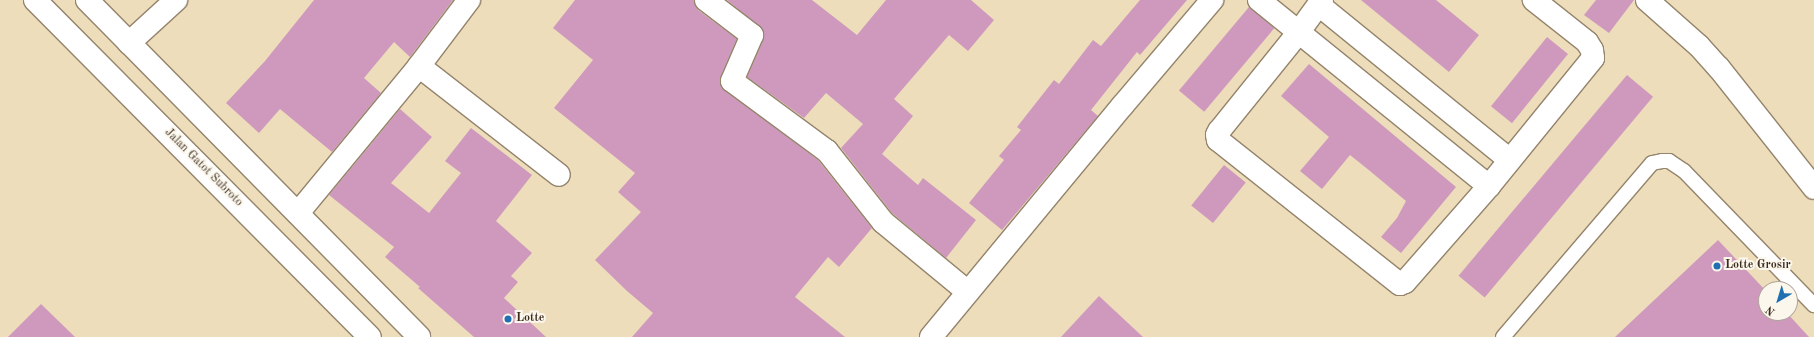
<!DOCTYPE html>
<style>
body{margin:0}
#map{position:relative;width:1814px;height:337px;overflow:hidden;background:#edddbb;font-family:"Old Standard TT",serif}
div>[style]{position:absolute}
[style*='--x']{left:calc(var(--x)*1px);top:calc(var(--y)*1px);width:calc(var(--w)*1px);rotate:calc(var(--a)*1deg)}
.building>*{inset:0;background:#cf99bd;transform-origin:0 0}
.roads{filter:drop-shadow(1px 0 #94846c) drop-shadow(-1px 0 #94846c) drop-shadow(0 1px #94846c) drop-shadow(0 -1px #94846c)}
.lane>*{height:14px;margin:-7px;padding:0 7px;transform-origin:7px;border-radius:7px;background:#fff}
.street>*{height:22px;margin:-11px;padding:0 11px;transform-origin:11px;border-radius:11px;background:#fff}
.highway>*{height:22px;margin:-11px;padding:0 11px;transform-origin:11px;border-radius:11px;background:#fff}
.dots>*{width:11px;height:11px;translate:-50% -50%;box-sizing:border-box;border:2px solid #fbf7ec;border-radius:50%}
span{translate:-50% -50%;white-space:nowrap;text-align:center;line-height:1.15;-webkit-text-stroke:4px #fbf7ec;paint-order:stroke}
.street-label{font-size:12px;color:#3b2a1e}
.poi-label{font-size:12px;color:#3b2a1e;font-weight:700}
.left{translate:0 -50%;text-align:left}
.north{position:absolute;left:1758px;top:281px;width:40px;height:40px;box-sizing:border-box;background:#fbf7ec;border:1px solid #aea59a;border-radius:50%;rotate:218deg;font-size:11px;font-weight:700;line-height:16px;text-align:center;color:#3b2a1e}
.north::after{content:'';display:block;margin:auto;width:14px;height:18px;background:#1f6fb2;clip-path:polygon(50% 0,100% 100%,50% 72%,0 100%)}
</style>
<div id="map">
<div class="building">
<i style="clip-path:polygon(314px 0,453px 0,410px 57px,394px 42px,364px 78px,381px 93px,332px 152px,280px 109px,259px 133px,226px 103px,265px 61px)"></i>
<i style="clip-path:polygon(575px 0,694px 0,698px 10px,737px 39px,721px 76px,721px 87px,818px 160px,872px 228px,839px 267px,828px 257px,795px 297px,845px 337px,632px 337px,653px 313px,627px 291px,595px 260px,641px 212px,618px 192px,635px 173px,554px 108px,593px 60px,553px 28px)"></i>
<i style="clip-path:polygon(727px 0,812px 0,857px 35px,886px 0,971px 0,994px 20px,968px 51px,949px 35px,894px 99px,913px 116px,882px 154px,918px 185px,923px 178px,976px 220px,946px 258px,892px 213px,841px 148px,863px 124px,826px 93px,804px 118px,747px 77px,763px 40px,763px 30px)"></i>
<i style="clip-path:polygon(1140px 0,1187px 0,1140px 55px,1137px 52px,1091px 110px,1098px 116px,1002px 230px,969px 203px,1004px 160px,999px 156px,1021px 130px,1017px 127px,1054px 80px,1059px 84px,1093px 40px,1101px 46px)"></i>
<i style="clip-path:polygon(1361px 0,1436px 0,1479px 35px,1449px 72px)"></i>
<i style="clip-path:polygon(1596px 0,1634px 0,1609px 33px,1584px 15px)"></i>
<i style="left:1249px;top:7px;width:33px;height:109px;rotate:40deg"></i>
<i style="left:1547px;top:37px;width:27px;height:89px;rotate:39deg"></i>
<i style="clip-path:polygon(1309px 64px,1456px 187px,1401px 253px,1381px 237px,1397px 218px,1406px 201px,1370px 171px,1350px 155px,1322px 189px,1300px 171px,1329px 137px,1281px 96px)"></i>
<i style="left:1627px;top:75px;width:34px;height:262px;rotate:40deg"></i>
<i style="clip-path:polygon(400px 109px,432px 137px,391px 183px,429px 213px,461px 173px,445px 161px,471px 128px,532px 175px,496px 221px,532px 253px,511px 276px,518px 282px,504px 298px,546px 337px,474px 337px,418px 288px,420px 287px,385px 257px,394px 247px,329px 195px)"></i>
<i style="left:1224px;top:165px;width:28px;height:52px;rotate:39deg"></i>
<i style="clip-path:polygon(1718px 240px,1766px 291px,1766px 313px,1787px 313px,1809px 337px,1615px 337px)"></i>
<i style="clip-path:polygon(1099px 296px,1143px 337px,1061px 337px)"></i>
<i style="clip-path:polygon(41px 304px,75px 337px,8px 337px)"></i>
</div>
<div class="roads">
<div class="lane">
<i style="--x:1503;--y:337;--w:229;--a:-49.4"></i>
<i style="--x:1652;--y:163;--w:10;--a:-11"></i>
<i style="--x:1662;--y:161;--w:7;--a:0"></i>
<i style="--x:1669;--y:161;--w:18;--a:34"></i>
<i style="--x:1684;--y:171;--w:187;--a:45.9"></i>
</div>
<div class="street">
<i style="--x:706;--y:0;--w:58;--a:37.3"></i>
<i style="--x:752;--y:35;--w:50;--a:113.5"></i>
<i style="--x:732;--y:81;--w:118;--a:36.4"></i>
<i style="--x:827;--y:151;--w:90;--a:51.7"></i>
<i style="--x:883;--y:222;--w:110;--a:39.5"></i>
<i style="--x:1259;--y:0;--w:296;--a:39"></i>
<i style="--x:1322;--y:0;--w:39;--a:126"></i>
<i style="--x:1299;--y:32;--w:127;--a:128.9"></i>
<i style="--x:1219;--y:131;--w:4;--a:117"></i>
<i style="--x:1217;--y:135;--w:5;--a:79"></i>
<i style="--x:1218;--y:140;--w:232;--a:38.4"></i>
<i style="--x:1400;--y:284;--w:5;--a:-22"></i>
<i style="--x:1405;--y:282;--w:128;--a:-48.8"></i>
<i style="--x:1489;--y:186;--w:165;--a:-50.9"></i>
<i style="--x:1593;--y:58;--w:8;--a:-97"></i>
<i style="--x:1592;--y:50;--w:9;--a:-122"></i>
<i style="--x:1587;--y:42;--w:68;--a:-141.6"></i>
<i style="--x:1647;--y:0;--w:69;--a:41.5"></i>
<i style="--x:1699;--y:46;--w:30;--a:48"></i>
<i style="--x:1719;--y:68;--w:153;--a:51.6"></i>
<i style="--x:1319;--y:5;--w:246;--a:39.1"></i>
<i style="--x:129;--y:43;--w:64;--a:-42.5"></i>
<i style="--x:419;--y:66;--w:177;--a:37.9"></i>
<i style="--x:298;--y:213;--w:190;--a:-50.5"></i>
<i style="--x:419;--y:66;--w:83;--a:-52.9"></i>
<i style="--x:931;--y:337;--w:301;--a:-50.4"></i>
<i style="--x:1123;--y:105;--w:138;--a:-49.7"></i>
</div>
<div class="highway">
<i style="--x:35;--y:0;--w:475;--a:45.2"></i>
<i style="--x:87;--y:0;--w:473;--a:45.4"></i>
</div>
</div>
<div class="dots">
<i style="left:1717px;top:266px;background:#1f6fb2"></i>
<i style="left:508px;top:319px;background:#1f6fb2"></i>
</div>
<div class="street-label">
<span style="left:203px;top:168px;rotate:45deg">Jalan Gatot Subroto</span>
</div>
<div class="poi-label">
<span class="left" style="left:1725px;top:266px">Lotte Grosir</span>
<span class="left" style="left:516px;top:319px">Lotte</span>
</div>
<div class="north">N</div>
</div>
